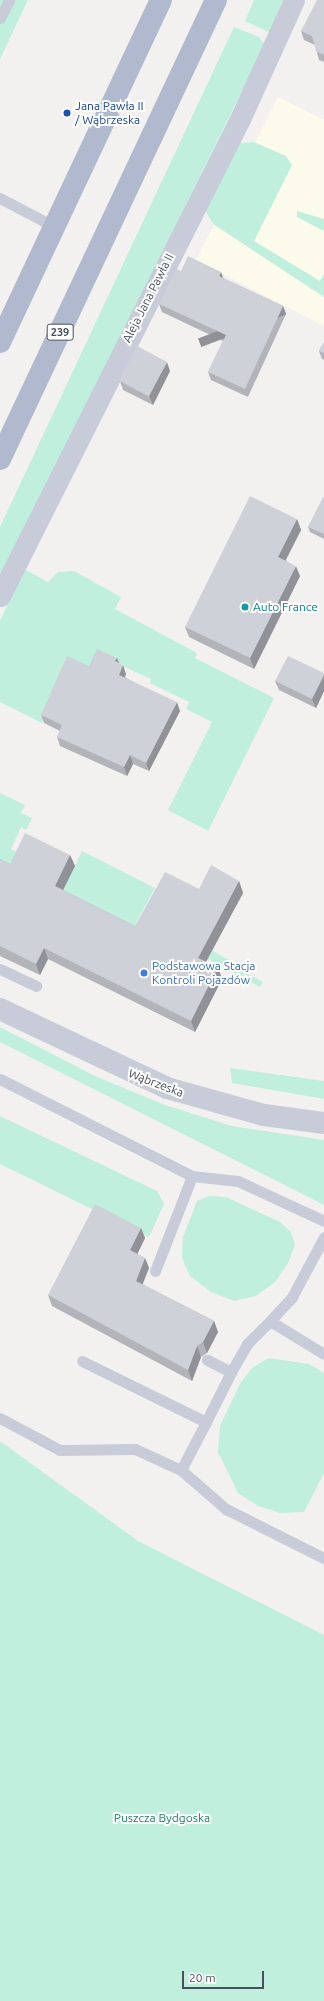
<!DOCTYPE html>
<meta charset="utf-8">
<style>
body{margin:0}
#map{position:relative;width:324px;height:2001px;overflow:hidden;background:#f3f1f0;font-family:Ubuntu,sans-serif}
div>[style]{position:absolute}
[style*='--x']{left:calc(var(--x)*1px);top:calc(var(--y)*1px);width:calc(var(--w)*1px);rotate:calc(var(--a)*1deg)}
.commercial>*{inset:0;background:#fcfbeb}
.green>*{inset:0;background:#c0efdd}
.service>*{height:11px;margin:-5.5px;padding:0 5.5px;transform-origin:5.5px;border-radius:5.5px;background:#c7ccd8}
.minor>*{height:21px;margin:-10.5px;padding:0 10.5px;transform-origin:10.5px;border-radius:10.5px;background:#c7ccd8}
.tertiary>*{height:22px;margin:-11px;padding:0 11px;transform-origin:11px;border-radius:11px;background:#c7ccd8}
.primary>*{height:22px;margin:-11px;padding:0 11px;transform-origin:11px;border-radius:11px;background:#b1b9ce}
.wall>*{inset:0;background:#b2b4ba}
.shaded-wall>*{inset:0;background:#919297;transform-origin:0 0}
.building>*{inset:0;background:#cfd1d8;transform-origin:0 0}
.dots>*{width:11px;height:11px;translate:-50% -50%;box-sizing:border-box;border:2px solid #fff;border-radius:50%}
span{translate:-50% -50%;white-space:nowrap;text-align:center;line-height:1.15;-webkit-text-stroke:4px #fff;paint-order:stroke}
.shield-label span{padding:1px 3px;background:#fff;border:1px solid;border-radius:3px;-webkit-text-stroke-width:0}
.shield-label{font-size:11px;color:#484f5e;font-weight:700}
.transit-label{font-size:12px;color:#164399}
.left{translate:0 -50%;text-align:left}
.street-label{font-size:12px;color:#484f5e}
.culture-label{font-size:12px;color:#0d838f}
.shop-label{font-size:12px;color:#366cbe}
.park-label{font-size:12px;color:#197f63}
.scale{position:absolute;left:182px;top:1971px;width:82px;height:18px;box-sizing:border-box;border:2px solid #484f5e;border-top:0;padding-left:5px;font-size:12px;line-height:14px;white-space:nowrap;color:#484f5e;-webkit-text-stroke:3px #fff;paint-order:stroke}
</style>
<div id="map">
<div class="commercial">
<i style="clip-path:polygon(278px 97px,324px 120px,324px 326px,196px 260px)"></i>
</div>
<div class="green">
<i style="clip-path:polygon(0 0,28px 0,0 59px)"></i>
<i style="clip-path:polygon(254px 0,283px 0,269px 32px,245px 21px)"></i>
<i style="clip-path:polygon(234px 27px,259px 37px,265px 45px,0 579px,0 527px)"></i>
<i style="clip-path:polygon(254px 142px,286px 156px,292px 165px,254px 241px,320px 281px,324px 274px,324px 297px,213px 224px,205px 210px,240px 143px)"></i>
<i style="clip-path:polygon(297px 211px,324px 219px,324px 231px,297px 217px)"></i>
<i style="clip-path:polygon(24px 569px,48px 582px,58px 572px,74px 571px,121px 597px,115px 609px,197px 653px,195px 658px,274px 698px,208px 831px,168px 810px,212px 722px,186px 709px,189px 702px,150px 683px,151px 679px,98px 655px,91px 672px,69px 663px,42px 723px,0 702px,0 621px)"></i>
<i style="clip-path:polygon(0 793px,25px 805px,21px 813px,32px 818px,26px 830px,21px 827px,11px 849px,69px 878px,82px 851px,155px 888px,135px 925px,190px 938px,243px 968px,242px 971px,263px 982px,260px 987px,206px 959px,0 868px)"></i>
<i style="clip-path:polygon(0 1027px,95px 1076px,165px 1105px,232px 1126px,324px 1140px,324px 1205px,0 1042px)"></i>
<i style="clip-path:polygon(230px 1068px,324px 1081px,324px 1099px,232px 1083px)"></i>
<i style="clip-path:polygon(0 1116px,157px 1191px,164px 1204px,149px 1237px,0 1164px)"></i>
<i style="clip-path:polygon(209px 1196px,226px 1197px,280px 1222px,291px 1232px,295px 1245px,288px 1263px,275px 1282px,256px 1296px,234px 1301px,211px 1292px,190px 1276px,182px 1258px,183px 1237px,197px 1201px)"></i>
<i style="clip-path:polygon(269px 1358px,309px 1364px,324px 1373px,324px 1473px,304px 1512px,280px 1513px,258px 1506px,238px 1493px,218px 1452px,220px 1426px,241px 1382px,253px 1367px)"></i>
<i style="clip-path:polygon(0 1441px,138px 1541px,324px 1635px,324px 2001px,0 2001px)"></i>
</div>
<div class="service">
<i style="--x:0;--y:18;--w:20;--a:-63"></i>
<i style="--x:0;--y:198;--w:62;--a:27.8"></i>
<i style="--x:0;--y:969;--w:40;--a:25"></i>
<i style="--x:0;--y:1079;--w:215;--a:26.8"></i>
<i style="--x:192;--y:1176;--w:46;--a:6.2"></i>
<i style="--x:238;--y:1181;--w:95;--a:24.9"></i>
<i style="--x:155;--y:1271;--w:102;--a:-68.7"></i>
<i style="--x:270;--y:1321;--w:33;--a:-47"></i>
<i style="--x:292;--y:1297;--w:68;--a:-61.9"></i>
<i style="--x:231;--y:1372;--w:32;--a:-60"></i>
<i style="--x:247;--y:1344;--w:33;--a:-45"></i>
<i style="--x:270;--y:1321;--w:63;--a:31.4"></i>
<i style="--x:0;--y:1418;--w:68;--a:28.1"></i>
<i style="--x:60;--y:1450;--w:75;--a:-0.8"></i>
<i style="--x:135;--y:1449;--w:51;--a:24.5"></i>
<i style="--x:181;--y:1470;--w:54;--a:-62.5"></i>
<i style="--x:206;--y:1422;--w:138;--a:-153.8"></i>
<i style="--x:206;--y:1422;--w:56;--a:-63.4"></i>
<i style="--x:231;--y:1372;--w:27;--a:-153"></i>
<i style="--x:181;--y:1470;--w:60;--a:40.9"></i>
<i style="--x:226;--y:1509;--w:110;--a:26.6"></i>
</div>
<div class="minor">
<i style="--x:0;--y:596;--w:536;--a:-63.29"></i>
<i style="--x:241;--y:117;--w:128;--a:-65.6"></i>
</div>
<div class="tertiary">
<i style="--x:0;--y:1009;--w:185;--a:25.3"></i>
<i style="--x:167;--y:1088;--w:101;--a:15.6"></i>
<i style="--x:264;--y:1115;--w:61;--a:7.6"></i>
</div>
<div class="primary">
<i style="--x:0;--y:342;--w:378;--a:-64.8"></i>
<i style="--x:0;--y:459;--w:507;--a:-64.8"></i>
</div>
<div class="wall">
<i style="clip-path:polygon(324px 0,324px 62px,319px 60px,315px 45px,304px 40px,301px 31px)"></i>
<i style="clip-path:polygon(181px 271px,223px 278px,283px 306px,286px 314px,248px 397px,211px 380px,208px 372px,223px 341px,162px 312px,159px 304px)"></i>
<i style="clip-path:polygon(324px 342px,324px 360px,322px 359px,319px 351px)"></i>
<i style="clip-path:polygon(170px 371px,153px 405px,123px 390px,120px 381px)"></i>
<i style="clip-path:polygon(324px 498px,324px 539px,310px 532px,308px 527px)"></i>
<i style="clip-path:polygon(297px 519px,301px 530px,286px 560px,300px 576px,254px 669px,189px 637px,185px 627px)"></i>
<i style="clip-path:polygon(117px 658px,119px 663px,126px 674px,125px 677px,180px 711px,149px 771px,133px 764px,127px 776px,60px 746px,57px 737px,60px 731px,44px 723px,41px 715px,89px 666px)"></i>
<i style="clip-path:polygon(324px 673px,324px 691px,316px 708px,279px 690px,275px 681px)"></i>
<i style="clip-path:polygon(70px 855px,75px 866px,63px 890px,135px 926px,199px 889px,239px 881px,243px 893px,206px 962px,218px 967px,222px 979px,195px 1032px,48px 959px,40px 975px,0 956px,0 859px,10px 864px)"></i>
<i style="clip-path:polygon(141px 1228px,145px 1238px,137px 1254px,145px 1258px,149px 1268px,142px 1284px,214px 1321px,218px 1332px,207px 1353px,201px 1357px,192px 1381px,52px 1306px,48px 1295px)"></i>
</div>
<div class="shaded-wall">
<i style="clip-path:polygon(221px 272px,224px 280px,219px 276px)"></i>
<i style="left:283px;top:306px;width:9px;height:91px;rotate:69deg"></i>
<i style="clip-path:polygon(167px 362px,170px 371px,153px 405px,149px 396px)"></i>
<i style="clip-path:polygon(297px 519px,301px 530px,282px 567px,278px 557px)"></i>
<i style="clip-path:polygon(296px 566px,300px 576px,254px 669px,250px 658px)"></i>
<i style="clip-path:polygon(117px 658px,120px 666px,115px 661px)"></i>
<i style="clip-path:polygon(123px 665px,126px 674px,122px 683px,119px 675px)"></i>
<i style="clip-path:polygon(324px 675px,324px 691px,316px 708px,312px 699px)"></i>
<i style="clip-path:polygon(177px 702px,180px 711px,149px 771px,146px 763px)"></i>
<i style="clip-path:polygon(130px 755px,133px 764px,127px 776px,124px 767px)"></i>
<i style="clip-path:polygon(70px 855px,75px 866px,59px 898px,55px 886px)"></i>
<i style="clip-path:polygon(239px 881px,243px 893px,202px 969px,198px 958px)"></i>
<i style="clip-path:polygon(44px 948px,48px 959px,40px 975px,36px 964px)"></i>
<i style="clip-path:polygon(218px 967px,222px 979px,195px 1032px,191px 1021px)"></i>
<i style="clip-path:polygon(141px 1228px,145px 1238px,134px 1261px,130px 1250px)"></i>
<i style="clip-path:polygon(145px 1258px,149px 1268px,140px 1291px,136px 1281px)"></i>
<i style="clip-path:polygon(214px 1321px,218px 1332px,207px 1353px,203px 1342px)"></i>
<i style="clip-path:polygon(197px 1346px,201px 1357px,192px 1381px,188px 1370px)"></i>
</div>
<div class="building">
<i style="clip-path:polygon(317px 0,324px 0,324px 55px,316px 51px,312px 36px,301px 31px)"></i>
<i style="clip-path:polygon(188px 256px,221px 272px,219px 276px,283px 306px,245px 389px,208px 372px,226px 335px,159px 304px,177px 269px,181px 271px)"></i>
<i style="clip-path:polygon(324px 342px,324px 353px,319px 351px)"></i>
<i style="left:137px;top:346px;width:34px;height:39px;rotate:28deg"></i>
<i style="clip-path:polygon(250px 496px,297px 519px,278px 557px,296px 566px,250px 658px,185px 627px)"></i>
<i style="clip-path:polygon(323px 497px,324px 498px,324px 534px,308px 527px)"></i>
<i style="clip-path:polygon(97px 649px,117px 658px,115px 661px,123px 665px,119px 675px,177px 702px,146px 763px,130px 755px,124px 767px,57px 737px,62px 725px,41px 715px,67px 656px,89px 666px)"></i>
<i style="clip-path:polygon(288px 656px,324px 673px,324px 675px,312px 699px,275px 681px)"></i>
<i style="clip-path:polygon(25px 833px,70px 855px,55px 886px,135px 926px,165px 872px,199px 889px,211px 865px,239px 881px,198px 958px,218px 967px,191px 1021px,44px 948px,36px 964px,0 946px,0 859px,10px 864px)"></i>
<i style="clip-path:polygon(95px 1204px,141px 1228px,130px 1250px,145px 1258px,136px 1281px,214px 1321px,203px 1342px,197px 1346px,188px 1370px,48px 1295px)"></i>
</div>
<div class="dots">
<i style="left:67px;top:113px;background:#1a4fb4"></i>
<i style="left:245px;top:607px;background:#0f9aa8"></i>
<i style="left:144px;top:973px;background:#3f7fe0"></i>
</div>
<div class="shield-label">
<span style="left:60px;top:332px">239</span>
</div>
<div class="transit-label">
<span class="left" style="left:75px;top:113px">Jana Pawła II<br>/ Wąbrzeska</span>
</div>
<div class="street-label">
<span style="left:148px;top:298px;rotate:-63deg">Aleja Jana Pawła II</span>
<span style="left:156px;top:1083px;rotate:21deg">Wąbrzeska</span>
</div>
<div class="culture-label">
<span class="left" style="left:253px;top:607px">Auto France</span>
</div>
<div class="shop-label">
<span class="left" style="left:152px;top:973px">Podstawowa Stacja<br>Kontroli Pojazdów</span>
</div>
<div class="park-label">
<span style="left:162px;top:1818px">Puszcza Bydgoska</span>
</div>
<div class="scale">20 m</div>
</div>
